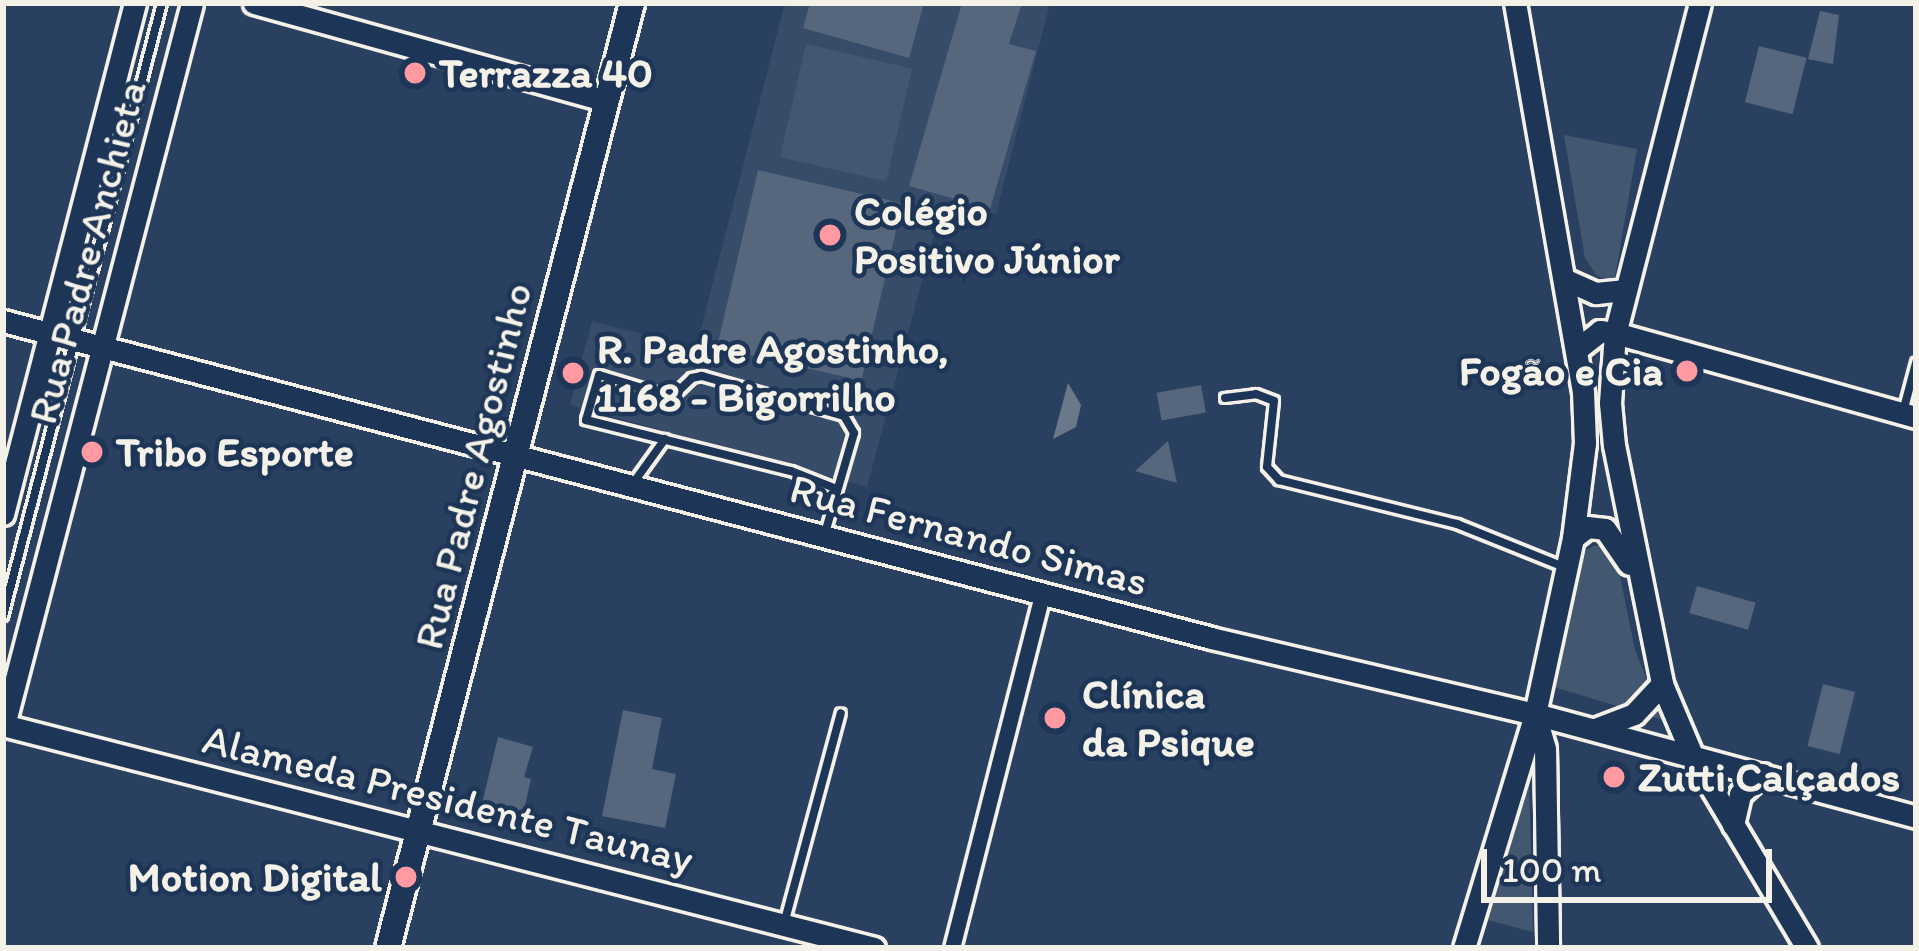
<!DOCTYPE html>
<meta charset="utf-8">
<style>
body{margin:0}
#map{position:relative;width:1919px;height:951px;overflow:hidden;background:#2a4060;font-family:Itim,sans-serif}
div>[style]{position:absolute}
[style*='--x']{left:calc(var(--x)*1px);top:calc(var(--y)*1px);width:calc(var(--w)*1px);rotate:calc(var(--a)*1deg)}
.built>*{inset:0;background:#374c69}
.green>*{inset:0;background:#445771;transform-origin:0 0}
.water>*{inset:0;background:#6a788a}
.building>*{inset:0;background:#56677d;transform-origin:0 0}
.roads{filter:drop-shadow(3px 0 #f4f1e8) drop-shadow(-3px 0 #f4f1e8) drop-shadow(0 3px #f4f1e8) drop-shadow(0 -3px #f4f1e8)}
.lane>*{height:8px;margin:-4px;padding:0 4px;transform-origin:4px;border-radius:4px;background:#1d3557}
.street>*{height:15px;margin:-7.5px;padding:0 7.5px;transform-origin:7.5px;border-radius:7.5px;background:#1d3557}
.secondary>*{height:21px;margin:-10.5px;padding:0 10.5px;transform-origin:10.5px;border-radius:10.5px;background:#1d3557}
.primary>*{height:24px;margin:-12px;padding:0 12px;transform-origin:12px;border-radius:12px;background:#1d3557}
.dots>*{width:33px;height:33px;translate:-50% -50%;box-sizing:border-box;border:6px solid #1d3557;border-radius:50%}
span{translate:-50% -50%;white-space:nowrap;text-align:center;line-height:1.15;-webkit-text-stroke:9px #1d3557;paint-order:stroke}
.poi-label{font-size:42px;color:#f4f1e8;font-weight:700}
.left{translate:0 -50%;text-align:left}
.right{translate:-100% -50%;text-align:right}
.street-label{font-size:42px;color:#f4f1e8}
.frame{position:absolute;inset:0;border:6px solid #f4f1e8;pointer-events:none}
.scale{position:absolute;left:1481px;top:849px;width:291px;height:54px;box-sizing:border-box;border:6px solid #f4f1e8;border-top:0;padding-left:15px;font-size:36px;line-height:42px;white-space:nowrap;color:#f4f1e8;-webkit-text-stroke:9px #1d3557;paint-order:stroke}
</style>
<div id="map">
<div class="built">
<i style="clip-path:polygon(785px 3px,1050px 3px,996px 214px,943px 202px,867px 487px,570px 405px,592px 321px,696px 348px)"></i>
</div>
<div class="green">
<i style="left:806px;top:44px;width:109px;height:116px;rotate:13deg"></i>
<i style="clip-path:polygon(1564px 135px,1637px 149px,1614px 283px,1597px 276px,1585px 258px)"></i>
<i style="clip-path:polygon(1593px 546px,1603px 546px,1617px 561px,1635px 650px,1663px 720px,1554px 687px,1580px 554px)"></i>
<i style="clip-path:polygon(1528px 742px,1533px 932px,1484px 919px)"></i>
</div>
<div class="water">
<i style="clip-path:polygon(1068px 383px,1081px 405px,1076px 427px,1053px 439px)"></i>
</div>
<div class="building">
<i style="clip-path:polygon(810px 3px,924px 3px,909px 58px,803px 28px)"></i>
<i style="clip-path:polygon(962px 3px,1022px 3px,1009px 44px,1036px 51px,990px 209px,909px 186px)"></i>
<i style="clip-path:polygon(1820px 11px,1839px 15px,1833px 64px,1808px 59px)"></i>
<i style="left:1759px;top:46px;width:49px;height:58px;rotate:14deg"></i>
<i style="left:758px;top:170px;width:148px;height:182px;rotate:13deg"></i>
<i style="left:1201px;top:385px;width:28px;height:45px;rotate:80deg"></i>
<i style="clip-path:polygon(1168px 441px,1177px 483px,1135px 471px)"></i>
<i style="left:1697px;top:586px;width:61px;height:28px;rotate:16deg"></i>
<i style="left:1823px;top:684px;width:33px;height:64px;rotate:14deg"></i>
<i style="clip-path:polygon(623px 710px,662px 718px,652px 769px,676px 774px,665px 828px,602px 816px)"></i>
<i style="clip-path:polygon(498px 737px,533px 747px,524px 777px,531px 779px,521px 823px,480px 812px)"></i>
</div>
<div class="roads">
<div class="lane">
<i style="--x:1225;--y:398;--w:31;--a:-7"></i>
<i style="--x:1256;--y:394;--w:19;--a:21"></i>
<i style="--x:1274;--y:401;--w:66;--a:96.1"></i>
<i style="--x:1267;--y:467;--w:18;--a:47"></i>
<i style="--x:1279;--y:480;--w:183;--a:13.9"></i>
<i style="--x:1457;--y:524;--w:115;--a:21.9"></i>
<i style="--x:1904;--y:408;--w:47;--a:-75.1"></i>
<i style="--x:634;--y:482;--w:53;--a:-54.2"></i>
<i style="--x:825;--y:533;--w:104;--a:-73.8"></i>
<i style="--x:854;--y:433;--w:20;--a:-120"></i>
<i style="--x:844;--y:416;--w:148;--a:-164.3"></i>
<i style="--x:702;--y:376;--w:10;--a:169"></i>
<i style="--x:692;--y:378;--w:28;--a:136"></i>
<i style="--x:672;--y:397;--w:76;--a:-163.2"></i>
<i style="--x:599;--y:375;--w:47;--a:106.1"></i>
<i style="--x:586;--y:420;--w:211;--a:14"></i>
<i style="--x:791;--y:471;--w:49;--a:21.4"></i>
<i style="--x:3;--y:616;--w:633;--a:-75.46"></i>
<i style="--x:785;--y:920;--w:214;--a:-74.9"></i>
</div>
<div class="street">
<i style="--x:952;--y:948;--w:365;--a:-75.7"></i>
</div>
<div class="secondary">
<i style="--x:254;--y:3;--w:366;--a:15.5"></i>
<i style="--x:1700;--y:3;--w:341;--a:104.4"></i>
<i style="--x:1615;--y:333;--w:70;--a:94.1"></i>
<i style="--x:1610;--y:403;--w:42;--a:84.6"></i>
<i style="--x:1614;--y:445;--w:244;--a:78.6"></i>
<i style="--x:1662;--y:684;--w:77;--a:67.1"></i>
<i style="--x:1692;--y:755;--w:225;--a:59.2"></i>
<i style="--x:1564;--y:279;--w:35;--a:24"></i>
<i style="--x:1596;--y:293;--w:30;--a:-6"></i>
<i style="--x:3;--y:321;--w:1249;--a:14.7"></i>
<i style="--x:1211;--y:638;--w:333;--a:13.2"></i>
<i style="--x:1535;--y:714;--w:395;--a:15.1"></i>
<i style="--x:1576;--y:350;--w:31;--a:-38"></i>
<i style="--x:1600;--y:331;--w:15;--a:8"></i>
<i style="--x:1615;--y:333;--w:313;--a:15.6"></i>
<i style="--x:3;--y:514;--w:528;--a:-75.52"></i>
<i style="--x:1573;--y:538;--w:18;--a:-38"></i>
<i style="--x:1587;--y:527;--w:18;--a:6"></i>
<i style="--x:1605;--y:529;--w:42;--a:55.6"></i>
<i style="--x:1535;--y:714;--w:35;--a:74"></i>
<i style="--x:1545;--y:748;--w:200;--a:89.1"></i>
<i style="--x:3;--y:725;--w:899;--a:14.36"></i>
<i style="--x:4;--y:725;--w:746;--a:-75.4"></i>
<i style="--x:1595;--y:729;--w:42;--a:-21"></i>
<i style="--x:1634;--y:714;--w:41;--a:-47"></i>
<i style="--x:1733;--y:825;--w:32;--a:-77"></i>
<i style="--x:1740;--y:794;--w:30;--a:-42"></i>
<i style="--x:1464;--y:948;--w:245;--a:-73.1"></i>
<i style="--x:1535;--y:714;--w:180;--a:-77.8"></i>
<i style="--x:1573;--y:538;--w:96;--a:-82.8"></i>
<i style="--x:1585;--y:443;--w:51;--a:-92.2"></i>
<i style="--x:1583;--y:392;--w:395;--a:-99.9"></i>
</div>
<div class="primary">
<i style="--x:388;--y:948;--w:976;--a:-75.52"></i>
</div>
</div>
<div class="dots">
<i style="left:415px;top:73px;background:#ff9aa2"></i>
<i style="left:830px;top:235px;background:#ff9aa2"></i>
<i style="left:1687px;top:371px;background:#ff9aa2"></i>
<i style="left:573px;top:373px;background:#ff9aa2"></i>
<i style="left:92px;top:452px;background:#ff9aa2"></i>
<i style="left:1055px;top:718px;background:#ff9aa2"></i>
<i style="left:1614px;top:777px;background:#ff9aa2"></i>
<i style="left:406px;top:877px;background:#ff9aa2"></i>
</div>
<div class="poi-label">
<span class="left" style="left:439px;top:73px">Terrazza 40</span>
<span class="left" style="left:854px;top:235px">Colégio<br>Positivo Júnior</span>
<span class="left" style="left:597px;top:373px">R. Padre Agostinho,<br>1168 - Bigorrilho</span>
<span class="right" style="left:1663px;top:371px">Fogão e Cia</span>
<span class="left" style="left:116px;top:452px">Tribo Esporte</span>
<span class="left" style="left:1082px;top:718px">Clínica<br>da Psique</span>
<span class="left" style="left:1638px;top:777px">Zutti Calçados</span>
<span class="right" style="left:382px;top:877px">Motion Digital</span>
</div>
<div class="street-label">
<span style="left:87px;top:252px;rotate:-75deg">Rua Padre Anchieta</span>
<span style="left:473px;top:466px;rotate:-76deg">Rua Padre Agostinho</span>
<span style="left:969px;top:535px;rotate:15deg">Rua Fernando Simas</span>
<span style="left:448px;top:799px;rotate:14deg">Alameda Presidente Taunay</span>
</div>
<div class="frame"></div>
<div class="scale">100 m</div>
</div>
